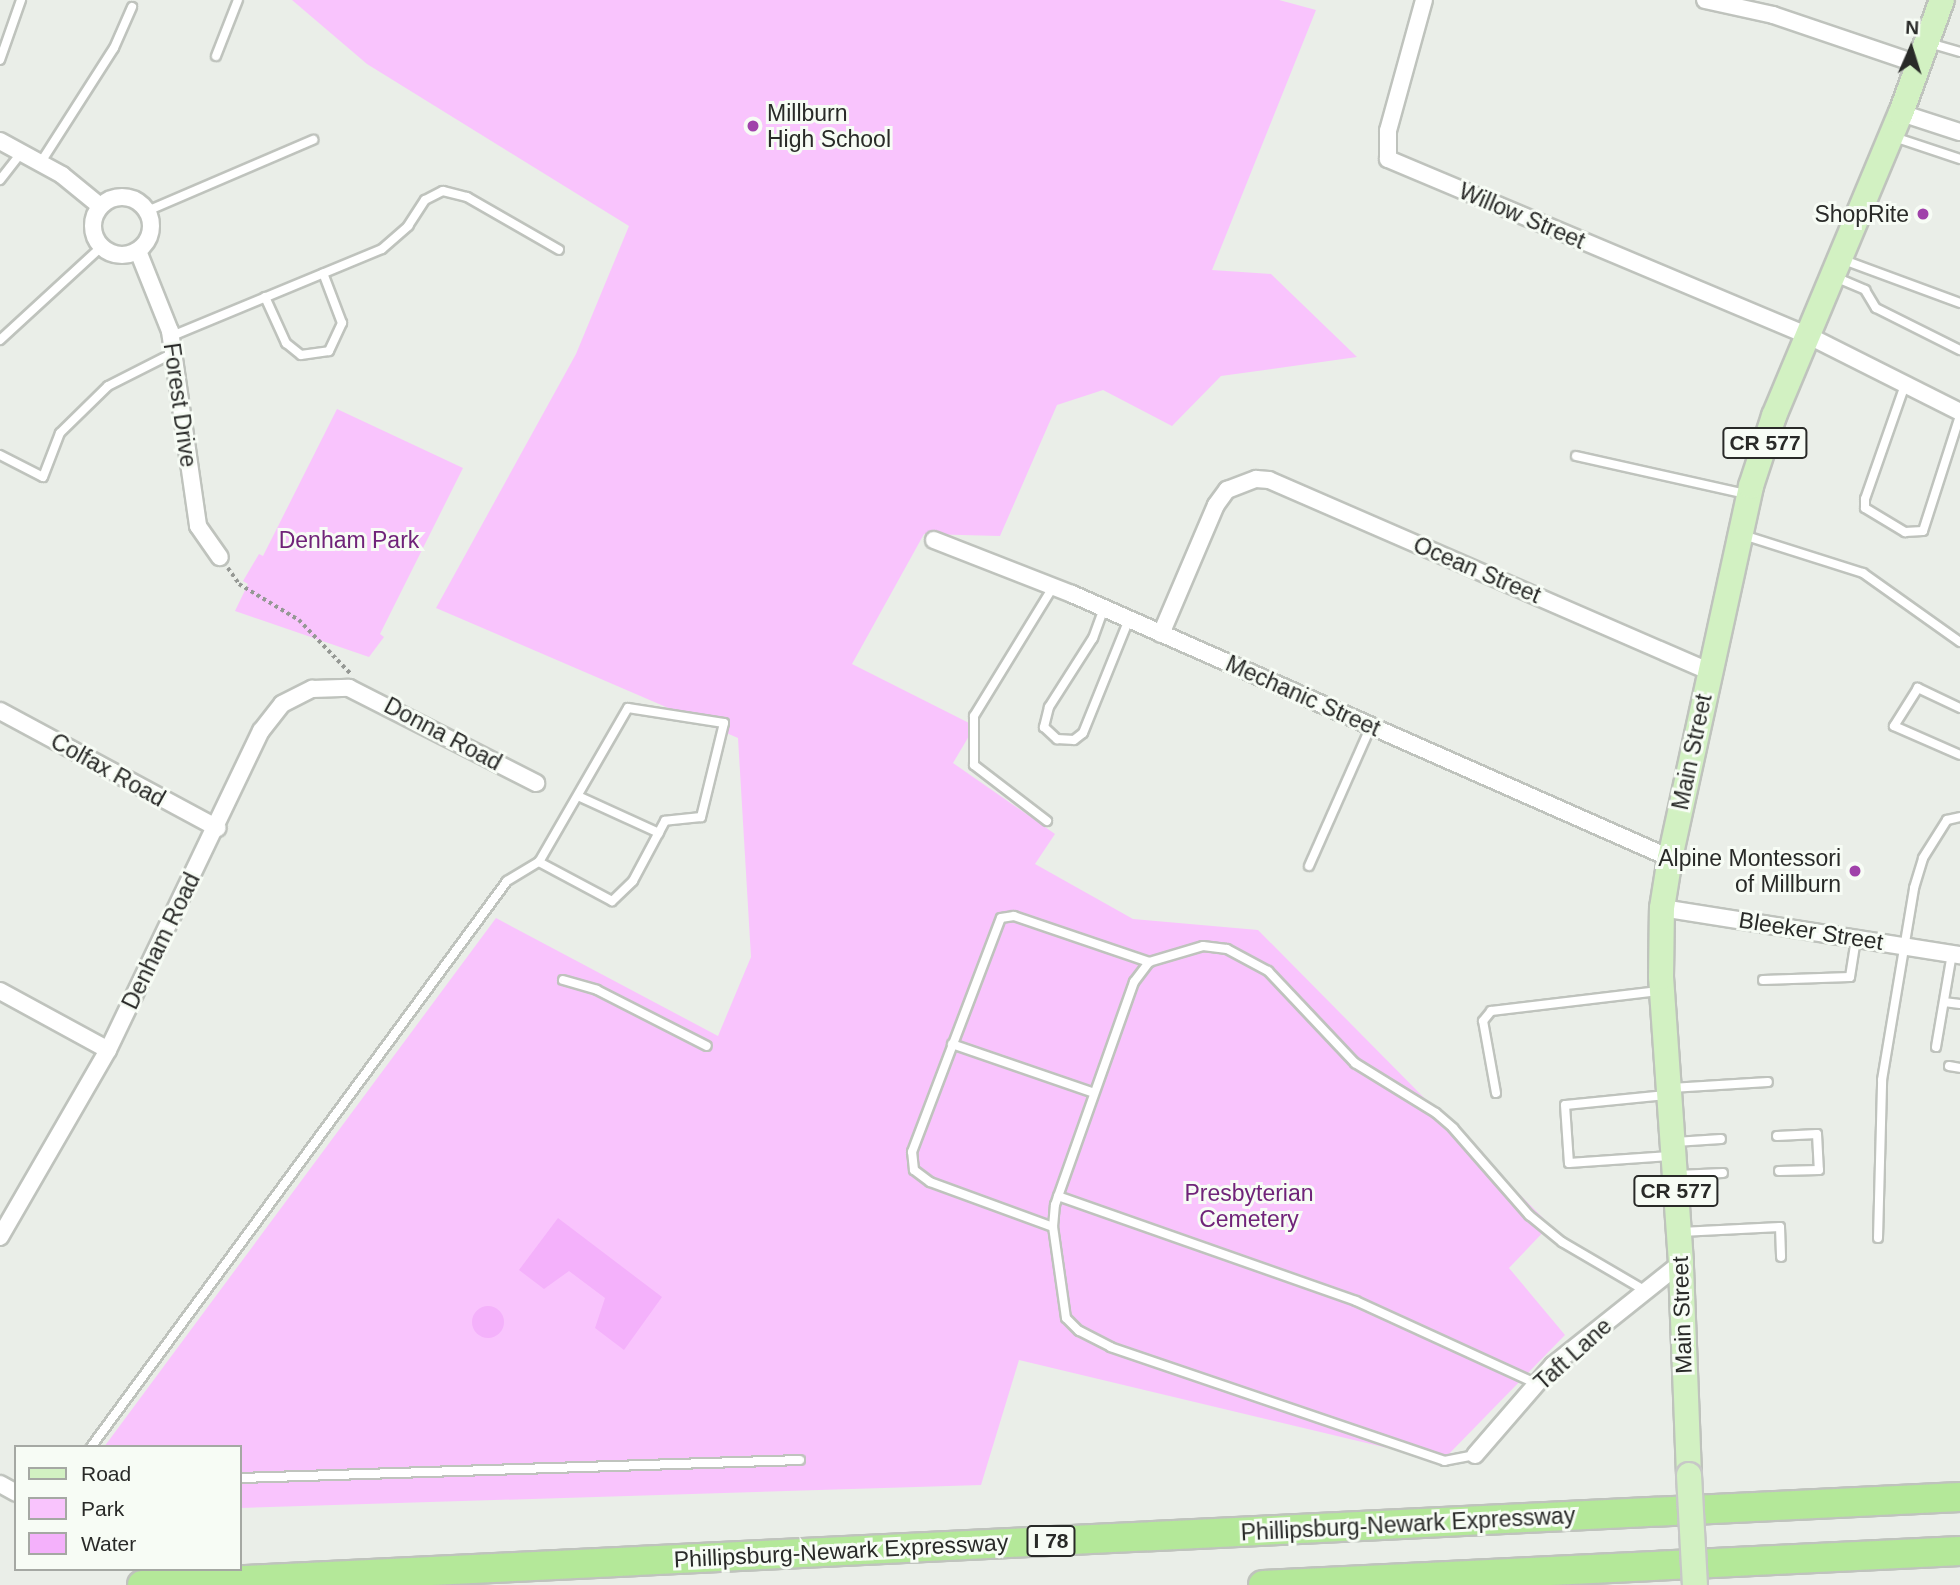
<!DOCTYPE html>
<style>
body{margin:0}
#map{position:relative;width:1960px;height:1585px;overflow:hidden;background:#eaeee8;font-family:Helvetica,sans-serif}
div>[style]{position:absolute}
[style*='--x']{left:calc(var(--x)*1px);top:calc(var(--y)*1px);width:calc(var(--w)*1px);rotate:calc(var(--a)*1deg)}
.green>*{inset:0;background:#f9c4fd}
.water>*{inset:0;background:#f4b1fb}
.round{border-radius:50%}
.path>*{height:3.5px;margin-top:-1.75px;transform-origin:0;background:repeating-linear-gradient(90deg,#959894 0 3.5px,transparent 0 7px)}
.roads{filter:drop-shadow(2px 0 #bfc3bd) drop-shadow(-2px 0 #bfc3bd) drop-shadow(0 2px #bfc3bd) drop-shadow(0 -2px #bfc3bd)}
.service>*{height:8px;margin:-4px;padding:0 4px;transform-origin:4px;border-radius:4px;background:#fff}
.minor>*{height:16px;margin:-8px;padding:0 8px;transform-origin:8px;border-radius:8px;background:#fff}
.minor>.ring{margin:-8px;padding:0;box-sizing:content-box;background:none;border:16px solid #fff;border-radius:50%}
.primary>*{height:24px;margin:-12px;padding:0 12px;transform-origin:12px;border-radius:12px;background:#d2f1c2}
.motorway>*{height:28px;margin:-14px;padding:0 14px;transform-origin:14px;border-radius:14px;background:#b4e899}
.bridges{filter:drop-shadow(2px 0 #c7c8c7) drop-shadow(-2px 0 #c7c8c7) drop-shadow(0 2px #c7c8c7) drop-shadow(0 -2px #c7c8c7)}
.primary-bridge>*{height:24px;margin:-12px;padding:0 12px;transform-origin:12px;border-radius:12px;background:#d2f1c2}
.dots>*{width:19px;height:19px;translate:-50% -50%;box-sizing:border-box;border:4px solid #f7fcf5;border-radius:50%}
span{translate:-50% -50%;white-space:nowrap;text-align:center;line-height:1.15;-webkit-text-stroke:6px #f7fcf5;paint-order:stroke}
.shield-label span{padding:2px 5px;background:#f7fcf5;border:2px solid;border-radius:5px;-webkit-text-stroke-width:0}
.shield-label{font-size:21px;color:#292a28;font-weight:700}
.poi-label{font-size:23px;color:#292a28}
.left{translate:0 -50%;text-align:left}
.right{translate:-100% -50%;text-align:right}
.street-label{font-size:23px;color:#292a28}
.park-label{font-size:23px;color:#702379}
.legend{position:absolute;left:14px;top:1445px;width:228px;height:126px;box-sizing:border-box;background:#f7fcf5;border:2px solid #a5a8a3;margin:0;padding:9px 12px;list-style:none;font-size:21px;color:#292a28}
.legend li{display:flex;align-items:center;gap:14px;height:35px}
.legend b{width:35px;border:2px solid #a5a8a3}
.north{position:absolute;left:1876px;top:14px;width:70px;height:70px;-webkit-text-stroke:5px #f7fcf5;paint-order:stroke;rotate:3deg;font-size:19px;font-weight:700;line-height:28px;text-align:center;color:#292a28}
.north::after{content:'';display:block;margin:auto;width:24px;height:32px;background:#292a28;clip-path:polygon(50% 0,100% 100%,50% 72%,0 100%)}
</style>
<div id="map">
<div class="green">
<i style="clip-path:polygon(292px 0,1279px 0,1316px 10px,1212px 270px,1271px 274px,1357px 357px,1221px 376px,1172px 426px,1103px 390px,1057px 405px,1000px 536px,924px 534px,852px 664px,975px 726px,953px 763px,1055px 834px,1035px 864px,1133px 919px,1258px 930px,1550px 1225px,1509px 1268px,1565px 1335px,1442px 1461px,1019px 1360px,981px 1485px,240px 1508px,240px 1447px,104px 1447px,496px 918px,718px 1036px,751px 957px,738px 738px,436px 608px,576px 354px,629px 226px,367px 64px)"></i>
<i style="clip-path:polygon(337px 409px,463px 468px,380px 634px,384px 637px,369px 657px,235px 611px,248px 584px,243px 581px,259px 554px,263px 556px)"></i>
</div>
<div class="water">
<i style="clip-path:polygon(558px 1218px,662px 1297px,624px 1350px,595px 1328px,605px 1298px,569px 1271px,544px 1289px,519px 1270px)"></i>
<i class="round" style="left:472px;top:1306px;width:32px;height:32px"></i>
</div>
<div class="path">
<i style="--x:228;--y:568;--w:19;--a:55"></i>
<i style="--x:239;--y:584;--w:70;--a:31"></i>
<i style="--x:299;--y:620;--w:74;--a:46.1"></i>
</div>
<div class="roads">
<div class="service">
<i style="--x:1929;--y:43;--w:32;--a:16"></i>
<i style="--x:216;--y:56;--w:60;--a:-68.6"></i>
<i style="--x:0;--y:60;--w:64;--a:-70.7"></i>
<i style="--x:1894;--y:137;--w:70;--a:18.4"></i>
<i style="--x:41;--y:162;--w:135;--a:-57.4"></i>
<i style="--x:114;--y:48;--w:45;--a:-66.3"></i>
<i style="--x:0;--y:180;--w:36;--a:-52"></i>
<i style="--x:147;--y:211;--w:181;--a:-23.2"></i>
<i style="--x:1841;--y:259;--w:127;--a:20.3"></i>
<i style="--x:1835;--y:277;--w:33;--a:23"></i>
<i style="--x:1865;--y:290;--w:21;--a:59"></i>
<i style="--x:1876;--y:308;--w:94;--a:26.6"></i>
<i style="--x:265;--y:297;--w:51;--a:65.5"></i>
<i style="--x:286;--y:343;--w:19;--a:39"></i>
<i style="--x:301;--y:355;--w:28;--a:-8"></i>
<i style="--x:329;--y:351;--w:31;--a:-65"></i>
<i style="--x:342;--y:323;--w:53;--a:-110.8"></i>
<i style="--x:172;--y:336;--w:227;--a:-22.5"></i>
<i style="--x:382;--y:249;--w:35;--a:-41"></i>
<i style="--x:408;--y:226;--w:31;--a:-57"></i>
<i style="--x:425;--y:200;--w:20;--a:-27"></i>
<i style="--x:443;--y:191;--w:25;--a:14"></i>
<i style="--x:467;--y:197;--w:106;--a:29.9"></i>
<i style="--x:0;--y:340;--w:136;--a:-42.6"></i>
<i style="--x:1906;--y:382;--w:124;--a:109.3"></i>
<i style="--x:1865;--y:499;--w:9;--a:90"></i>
<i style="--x:1865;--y:508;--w:47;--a:31"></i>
<i style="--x:1905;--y:532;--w:18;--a:-3"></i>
<i style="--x:1923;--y:531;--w:121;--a:-72.2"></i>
<i style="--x:0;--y:455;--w:48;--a:27.1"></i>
<i style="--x:43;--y:477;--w:47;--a:-68.9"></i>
<i style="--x:60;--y:433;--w:67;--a:-44.4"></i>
<i style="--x:108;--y:386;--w:75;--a:-26.9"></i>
<i style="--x:1576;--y:456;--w:174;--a:12.6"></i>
<i style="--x:1743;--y:535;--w:126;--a:17.6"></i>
<i style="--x:1863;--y:573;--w:119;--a:35.4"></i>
<i style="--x:1104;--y:608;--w:32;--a:110"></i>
<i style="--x:1093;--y:638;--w:82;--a:122.5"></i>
<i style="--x:1049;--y:707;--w:21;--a:104"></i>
<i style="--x:1044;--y:727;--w:18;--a:43"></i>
<i style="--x:1057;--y:739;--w:17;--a:3"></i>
<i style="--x:1074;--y:740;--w:11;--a:-38"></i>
<i style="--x:1083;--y:733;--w:123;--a:-68"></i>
<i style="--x:1960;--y:708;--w:47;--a:-154.5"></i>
<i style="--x:1918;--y:688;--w:45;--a:122.3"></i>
<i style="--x:1894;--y:726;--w:72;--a:23.7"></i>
<i style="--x:578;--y:796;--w:89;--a:24.6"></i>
<i style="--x:1047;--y:821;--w:92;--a:-142.5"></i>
<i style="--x:974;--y:765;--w:49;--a:-90"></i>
<i style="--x:974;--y:716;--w:151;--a:-58.5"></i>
<i style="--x:1309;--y:866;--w:153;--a:-66.1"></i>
<i style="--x:563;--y:980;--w:35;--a:16"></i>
<i style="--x:597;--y:990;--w:123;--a:27"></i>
<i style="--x:1763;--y:980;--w:87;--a:-2"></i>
<i style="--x:1850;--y:977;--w:39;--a:-81"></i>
<i style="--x:1944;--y:1002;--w:16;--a:7"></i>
<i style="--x:952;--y:1044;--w:150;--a:19"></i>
<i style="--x:1936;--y:1047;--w:95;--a:-80.3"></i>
<i style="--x:1949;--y:1066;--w:11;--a:10"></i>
<i style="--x:1671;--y:1088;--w:97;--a:-3.5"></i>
<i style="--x:1496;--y:1093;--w:73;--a:-100.2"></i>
<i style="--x:1483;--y:1021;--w:13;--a:-51"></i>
<i style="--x:1491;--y:1011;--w:169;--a:-6.8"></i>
<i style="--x:1666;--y:1095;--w:101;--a:174.3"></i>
<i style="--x:1565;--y:1105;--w:58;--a:86.1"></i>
<i style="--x:1569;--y:1163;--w:101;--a:-4"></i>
<i style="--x:1777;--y:1136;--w:40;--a:-2.9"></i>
<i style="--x:1817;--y:1134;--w:36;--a:87"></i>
<i style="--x:1819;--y:1170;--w:40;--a:178.6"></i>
<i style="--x:1675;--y:1142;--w:46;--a:-3.7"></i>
<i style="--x:1677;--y:1175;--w:46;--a:-2.5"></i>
<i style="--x:1058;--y:1196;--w:316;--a:19.4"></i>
<i style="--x:1356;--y:1301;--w:199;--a:24.6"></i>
<i style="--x:1053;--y:1227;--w:131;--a:-159.9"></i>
<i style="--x:930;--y:1182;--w:20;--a:-143"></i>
<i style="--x:914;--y:1170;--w:18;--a:-96"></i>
<i style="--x:912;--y:1152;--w:250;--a:-69.2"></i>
<i style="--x:1001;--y:918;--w:13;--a:-9"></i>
<i style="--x:1014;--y:916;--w:143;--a:18.8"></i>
<i style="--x:1681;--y:1232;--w:99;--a:-2.9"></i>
<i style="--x:1780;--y:1227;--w:30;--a:88"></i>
<i style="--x:1878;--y:1238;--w:158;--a:-88.5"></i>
<i style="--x:1882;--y:1080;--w:195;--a:-80.5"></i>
<i style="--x:1914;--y:888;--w:31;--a:-73"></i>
<i style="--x:1923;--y:858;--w:45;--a:-57.7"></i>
<i style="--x:1947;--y:820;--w:13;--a:-13"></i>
<i style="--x:91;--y:1447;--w:702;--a:-53.68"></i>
<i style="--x:507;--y:881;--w:37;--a:-31"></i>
<i style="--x:539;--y:862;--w:178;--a:-60"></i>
<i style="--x:628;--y:708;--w:97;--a:8.9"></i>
<i style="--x:724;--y:723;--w:97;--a:103.7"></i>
<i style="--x:701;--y:817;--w:36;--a:174"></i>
<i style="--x:665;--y:821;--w:68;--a:118.1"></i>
<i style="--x:633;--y:881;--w:29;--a:136"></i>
<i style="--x:612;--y:901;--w:83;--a:-151.9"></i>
<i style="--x:1475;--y:1455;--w:31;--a:169"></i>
<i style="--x:1445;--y:1461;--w:353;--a:-161.2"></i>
<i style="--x:1111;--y:1347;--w:36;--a:-153"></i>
<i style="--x:1079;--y:1331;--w:18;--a:-135"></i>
<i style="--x:1066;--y:1318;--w:92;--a:-98.1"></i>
<i style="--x:1053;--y:1227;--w:22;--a:-85"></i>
<i style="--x:1055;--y:1205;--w:237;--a:-70.5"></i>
<i style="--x:1134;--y:982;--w:25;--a:-53"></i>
<i style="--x:1149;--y:962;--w:56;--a:-16.5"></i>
<i style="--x:1203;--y:946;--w:24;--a:7"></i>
<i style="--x:1227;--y:949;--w:47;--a:28.2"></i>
<i style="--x:1268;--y:971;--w:127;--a:46.6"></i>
<i style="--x:1355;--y:1063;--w:95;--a:31.7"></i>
<i style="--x:1436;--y:1113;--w:23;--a:41"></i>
<i style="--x:1453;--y:1128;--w:116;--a:48.9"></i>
<i style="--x:1529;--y:1215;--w:43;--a:39.3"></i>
<i style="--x:1562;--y:1242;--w:97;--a:30.3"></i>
<i style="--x:240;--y:1478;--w:560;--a:-1.84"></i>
</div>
<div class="minor">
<i style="--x:1424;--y:0;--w:136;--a:105.4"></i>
<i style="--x:1388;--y:131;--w:28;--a:90"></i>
<i style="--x:1388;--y:159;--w:454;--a:22.8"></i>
<i style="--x:1807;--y:335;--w:171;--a:26.7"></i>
<i style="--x:1705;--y:0;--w:70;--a:12.4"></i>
<i style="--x:1773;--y:15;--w:153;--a:18.7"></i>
<i style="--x:1901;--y:113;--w:62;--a:17.9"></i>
<i style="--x:0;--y:141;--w:71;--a:28.7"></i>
<i style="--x:62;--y:175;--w:49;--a:39.2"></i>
<i class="ring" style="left:93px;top:197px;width:42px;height:42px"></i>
<i style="--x:138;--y:251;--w:86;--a:68.2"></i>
<i style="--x:170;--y:331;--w:197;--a:81.8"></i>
<i style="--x:198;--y:526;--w:38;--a:55"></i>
<i style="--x:934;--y:540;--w:148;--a:21.4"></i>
<i style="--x:1072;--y:594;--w:654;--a:23.82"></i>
<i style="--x:1161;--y:634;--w:140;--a:-66.9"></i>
<i style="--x:1216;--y:505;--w:19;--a:-54"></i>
<i style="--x:1227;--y:490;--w:31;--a:-21"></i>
<i style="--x:1256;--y:479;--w:13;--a:4"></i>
<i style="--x:1269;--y:480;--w:480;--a:23.5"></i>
<i style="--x:0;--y:711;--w:247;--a:28.3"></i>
<i style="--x:1662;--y:908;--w:302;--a:9"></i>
<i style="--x:0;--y:991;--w:123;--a:28.6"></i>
<i style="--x:0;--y:1237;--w:216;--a:-60"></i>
<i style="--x:108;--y:1050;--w:354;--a:-64.4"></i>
<i style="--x:261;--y:731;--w:34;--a:-52"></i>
<i style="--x:282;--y:704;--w:34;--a:-27"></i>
<i style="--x:312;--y:689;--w:37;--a:-2"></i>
<i style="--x:349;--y:688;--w:210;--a:26.9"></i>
<i style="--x:1475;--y:1455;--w:119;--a:-49.1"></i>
<i style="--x:1553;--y:1365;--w:164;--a:-38.6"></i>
<i style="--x:0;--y:1484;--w:18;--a:29"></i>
</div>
<div class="primary">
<i style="--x:1689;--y:1475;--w:212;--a:-92.2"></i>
<i style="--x:1681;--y:1263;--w:287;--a:-94"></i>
<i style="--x:1661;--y:977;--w:69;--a:-89.2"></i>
<i style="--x:1662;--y:908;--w:51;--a:-80.9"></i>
<i style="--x:1670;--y:858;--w:381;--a:-77.7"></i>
<i style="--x:1751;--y:486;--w:74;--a:-71.8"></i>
<i style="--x:1774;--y:416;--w:329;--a:-67.3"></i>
<i style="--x:1901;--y:113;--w:120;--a:-70.1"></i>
</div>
<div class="motorway">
<i style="--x:142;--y:1585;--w:1820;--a:-2.77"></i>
<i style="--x:1263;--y:1585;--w:698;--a:-2.79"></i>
</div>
</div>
<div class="bridges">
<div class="primary-bridge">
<i style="--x:1689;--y:1475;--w:110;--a:86.9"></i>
</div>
</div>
<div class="dots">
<i style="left:753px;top:126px;background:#a042aa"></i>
<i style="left:1923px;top:214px;background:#a042aa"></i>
<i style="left:1855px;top:871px;background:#a042aa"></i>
</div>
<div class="shield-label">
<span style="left:1765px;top:443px">CR 577</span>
<span style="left:1676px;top:1191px">CR 577</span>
<span style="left:1051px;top:1541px">I 78</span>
</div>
<div class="poi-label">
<span class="left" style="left:767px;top:126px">Millburn<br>High School</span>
<span class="right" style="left:1909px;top:214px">ShopRite</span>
<span class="right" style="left:1841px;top:871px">Alpine Montessori<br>of Millburn</span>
</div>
<div class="street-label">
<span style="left:1522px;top:216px;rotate:23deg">Willow Street</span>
<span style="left:180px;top:405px;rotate:82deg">Forest Drive</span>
<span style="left:1477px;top:570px;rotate:23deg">Ocean Street</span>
<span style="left:1303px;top:696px;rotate:24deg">Mechanic Street</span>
<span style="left:443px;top:734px;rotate:28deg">Donna Road</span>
<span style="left:1692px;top:752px;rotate:-78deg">Main Street</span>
<span style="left:108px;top:770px;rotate:29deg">Colfax Road</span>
<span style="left:1811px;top:931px;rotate:9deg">Bleeker Street</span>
<span style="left:161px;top:941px;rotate:-64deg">Denham Road</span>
<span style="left:1682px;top:1315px;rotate:-92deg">Main Street</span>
<span style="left:1573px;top:1354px;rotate:-42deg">Taft Lane</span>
<span style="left:1408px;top:1524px;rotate:-3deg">Phillipsburg-Newark Expressway</span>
<span style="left:841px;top:1551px;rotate:-3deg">Phillipsburg-Newark Expressway</span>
</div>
<div class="park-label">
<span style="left:349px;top:540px">Denham Park</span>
<span style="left:1249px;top:1206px">Presbyterian<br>Cemetery</span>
</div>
<ul class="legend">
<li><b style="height:9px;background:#d2f1c2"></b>Road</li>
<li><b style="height:19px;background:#f9c4fd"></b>Park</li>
<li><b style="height:19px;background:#f4b1fb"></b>Water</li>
</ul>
<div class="north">N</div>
</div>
